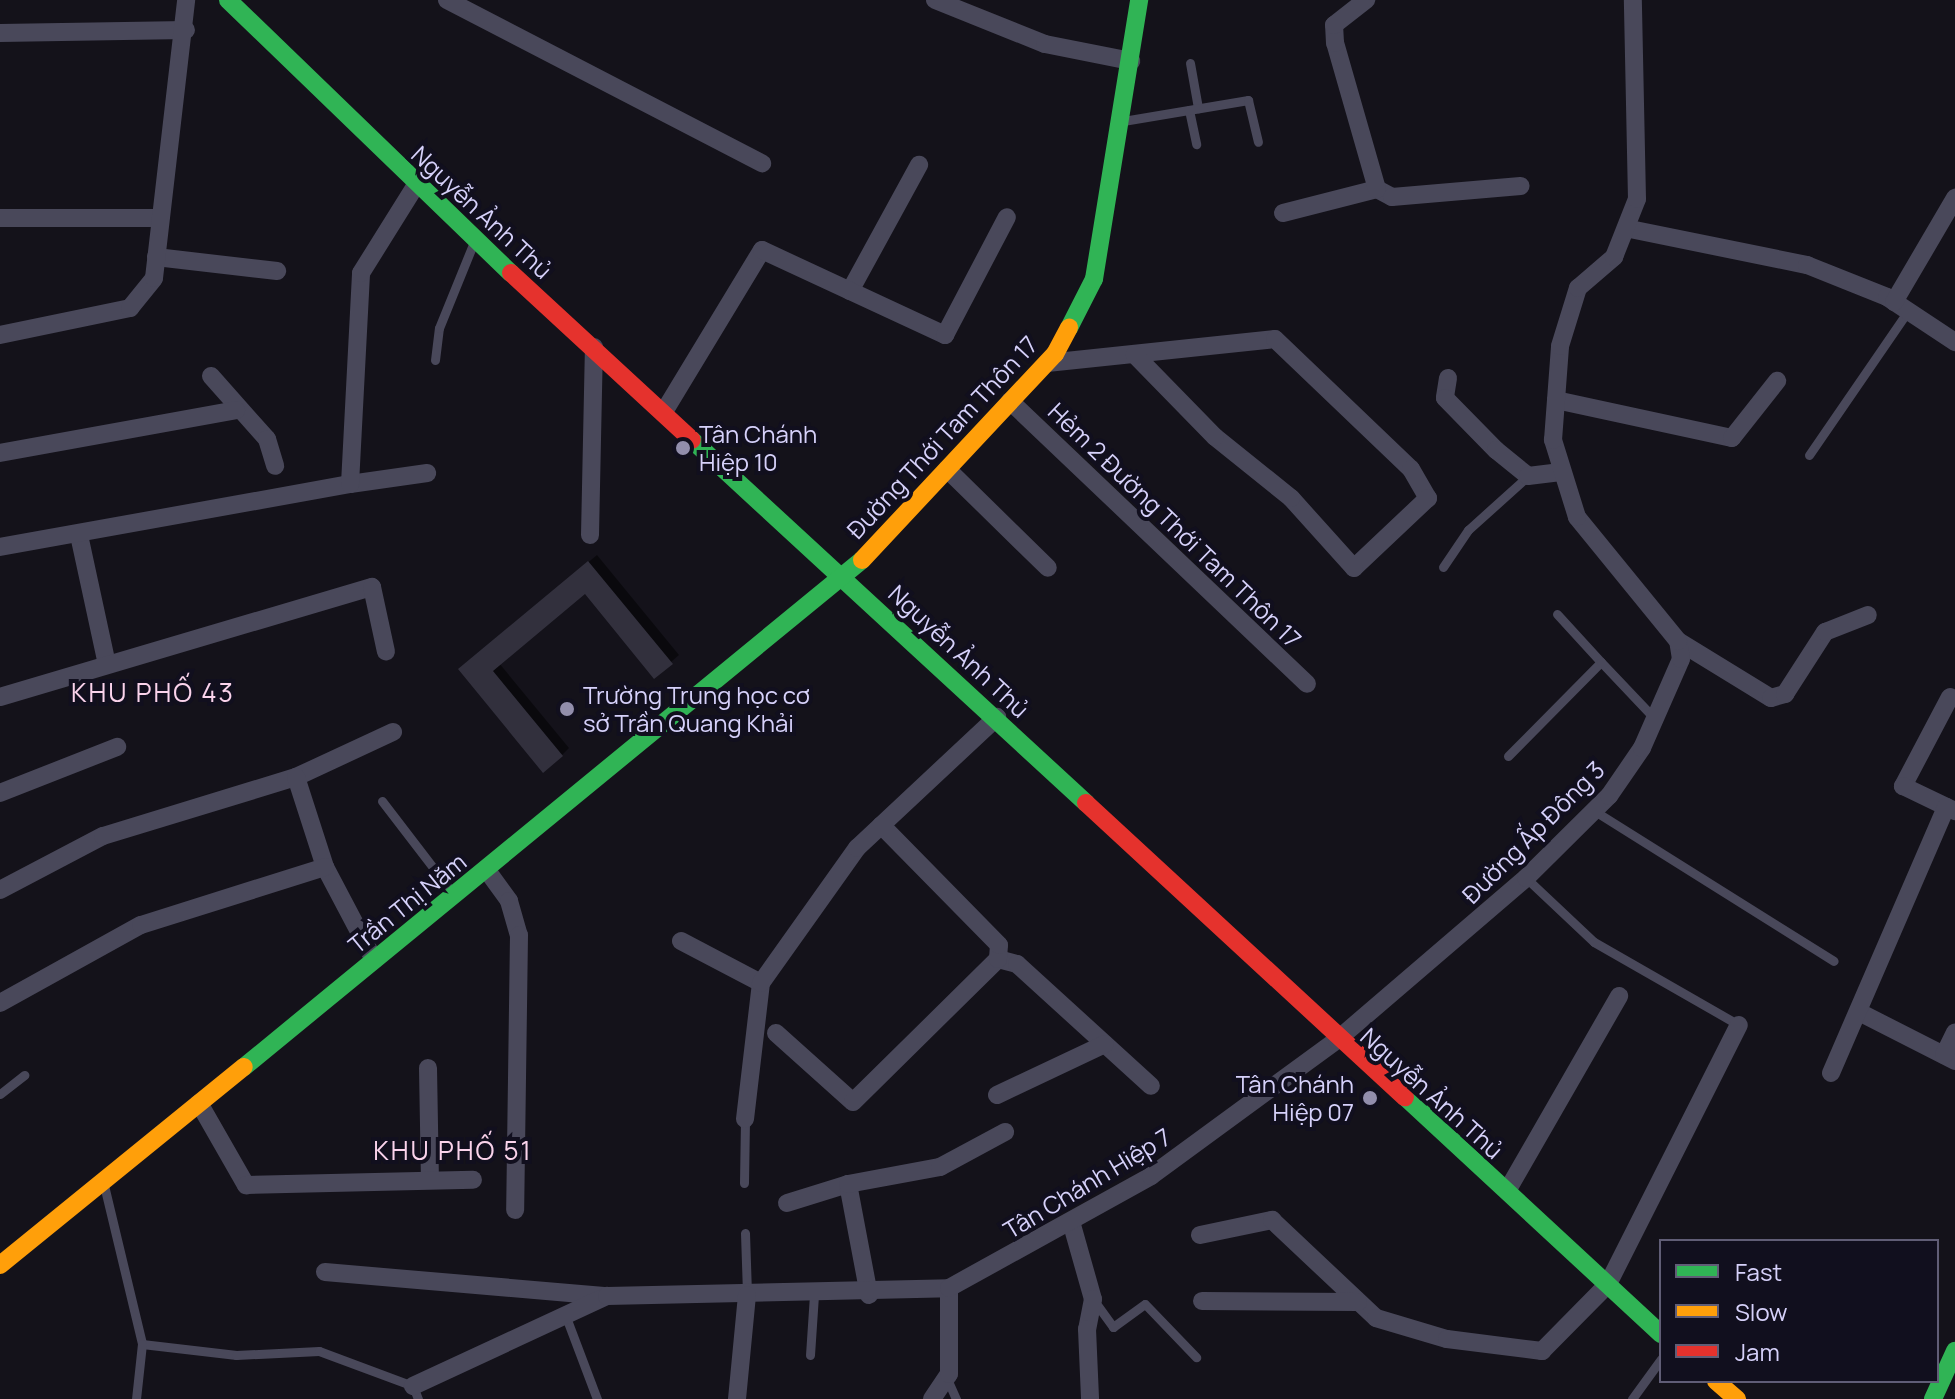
<!DOCTYPE html>
<meta charset="utf-8">
<style>
body{margin:0}
#map{position:relative;width:1955px;height:1399px;overflow:hidden;background:#14121a;font-family:Manrope,sans-serif}
div>[style]{position:absolute}
[style*='--x']{left:calc(var(--x)*1px);top:calc(var(--y)*1px);width:calc(var(--w)*1px);rotate:calc(var(--a)*1deg)}
.shadow>*{inset:0;background:#0007}
.building>*{inset:0;background:#32303d}
.lane>*{height:9px;margin:-4.5px;padding:0 4.5px;transform-origin:4.5px;border-radius:4.5px;background:#49485a}
.street>*{height:18px;margin:-9px;padding:0 9px;transform-origin:9px;border-radius:9px;background:#49485a}
.fast>*{height:18px;margin:-9px;padding:0 9px;transform-origin:9px;border-radius:9px;background:#30b455}
.slow>*{height:18px;margin:-9px;padding:0 9px;transform-origin:9px;border-radius:9px;background:#ff9f0a}
.jam>*{height:18px;margin:-9px;padding:0 9px;transform-origin:9px;border-radius:9px;background:#e5322d}
.dots>*{width:22px;height:22px;translate:-50% -50%;box-sizing:border-box;border:4px solid #110f1e;border-radius:50%}
span{translate:-50% -50%;white-space:nowrap;text-align:center;line-height:1.15;-webkit-text-stroke:8px #110f1e;paint-order:stroke}
.street-label{font-size:24px;color:#d6d1fa}
.poi-label{font-size:24px;color:#d6d1fa}
.left{translate:0 -50%;text-align:left}
.right{translate:-100% -50%;text-align:right}
.neighbourhood-label{font-size:26px;color:#fad3eb;letter-spacing:2px}
.legend{position:absolute;left:1659px;top:1239px;width:280px;height:144px;box-sizing:border-box;background:#110f1e;border:2px solid #605d76;margin:0;padding:10px 14px;list-style:none;font-size:24px;color:#d6d1fa}
.legend li{display:flex;align-items:center;gap:16px;height:40px}
.legend b{width:40px;border:2px solid #605d76}
</style>
<div id="map">
<div class="shadow">
<i style="clip-path:polygon(597px 555px,679px 655px,655px 676px,585px 591px,499px 663px,569px 748px,562px 755px,468px 662px)"></i>
</div>
<div class="building">
<i style="clip-path:polygon(588px 561px,673px 664px,654px 679px,585px 594px,493px 671px,563px 756px,543px 773px,458px 669px)"></i>
</div>
<div class="lane">
<i style="--x:1190;--y:63;--w:46;--a:79.9"></i>
<i style="--x:1189;--y:110;--w:35;--a:78"></i>
<i style="--x:1123;--y:121;--w:127;--a:-9.5"></i>
<i style="--x:1248;--y:100;--w:43;--a:76.6"></i>
<i style="--x:435;--y:360;--w:32;--a:-83"></i>
<i style="--x:439;--y:328;--w:93;--a:-67.9"></i>
<i style="--x:1809;--y:455;--w:175;--a:-55.5"></i>
<i style="--x:1443;--y:567;--w:45;--a:-56"></i>
<i style="--x:1468;--y:530;--w:81;--a:-42"></i>
<i style="--x:1557;--y:614;--w:65;--a:47.5"></i>
<i style="--x:1508;--y:756;--w:132;--a:-45.3"></i>
<i style="--x:1601;--y:662;--w:79;--a:46.5"></i>
<i style="--x:382;--y:801;--w:118;--a:52.5"></i>
<i style="--x:1593;--y:810;--w:284;--a:32.1"></i>
<i style="--x:1526;--y:878;--w:93;--a:43.3"></i>
<i style="--x:1594;--y:942;--w:167;--a:29.8"></i>
<i style="--x:0;--y:1094;--w:31;--a:-38"></i>
<i style="--x:103;--y:1181;--w:168;--a:76.5"></i>
<i style="--x:142;--y:1344;--w:95;--a:6.7"></i>
<i style="--x:236;--y:1355;--w:83;--a:-2.8"></i>
<i style="--x:319;--y:1351;--w:100;--a:20.4"></i>
<i style="--x:413;--y:1386;--w:14;--a:69"></i>
<i style="--x:744;--y:1183;--w:64;--a:-89.1"></i>
<i style="--x:745;--y:1233;--w:61;--a:88.1"></i>
<i style="--x:1095;--y:1302;--w:31;--a:54"></i>
<i style="--x:1113;--y:1327;--w:39;--a:-36"></i>
<i style="--x:1145;--y:1304;--w:74;--a:46.1"></i>
<i style="--x:566;--y:1317;--w:88;--a:69.3"></i>
<i style="--x:810;--y:1355;--w:60;--a:-86.2"></i>
<i style="--x:948;--y:1381;--w:20;--a:66"></i>
<i style="--x:136;--y:1399;--w:55;--a:-83.8"></i>
<i style="--x:1632;--y:1399;--w:49;--a:-54.1"></i>
</div>
<div class="street">
<i style="--x:447;--y:0;--w:355;--a:27.4"></i>
<i style="--x:935;--y:0;--w:118;--a:21.8"></i>
<i style="--x:1045;--y:44;--w:88;--a:11.2"></i>
<i style="--x:0;--y:33;--w:186;--a:-0.9"></i>
<i style="--x:1377;--y:189;--w:17;--a:28"></i>
<i style="--x:1392;--y:197;--w:129;--a:-4.9"></i>
<i style="--x:1283;--y:213;--w:97;--a:-14.3"></i>
<i style="--x:1377;--y:189;--w:152;--a:-106"></i>
<i style="--x:1335;--y:43;--w:18;--a:-93"></i>
<i style="--x:1334;--y:25;--w:41;--a:-38"></i>
<i style="--x:0;--y:218;--w:158;--a:0"></i>
<i style="--x:1630;--y:229;--w:181;--a:11.5"></i>
<i style="--x:1807;--y:265;--w:86;--a:21.8"></i>
<i style="--x:1887;--y:297;--w:82;--a:33.5"></i>
<i style="--x:156;--y:257;--w:122;--a:6.6"></i>
<i style="--x:850;--y:291;--w:144;--a:-61.3"></i>
<i style="--x:1894;--y:302;--w:121;--a:-59.6"></i>
<i style="--x:0;--y:335;--w:133;--a:-11.7"></i>
<i style="--x:130;--y:308;--w:38;--a:-51"></i>
<i style="--x:154;--y:278;--w:280;--a:-83.4"></i>
<i style="--x:1047;--y:363;--w:229;--a:-6"></i>
<i style="--x:1275;--y:339;--w:188;--a:43.7"></i>
<i style="--x:1411;--y:469;--w:34;--a:60"></i>
<i style="--x:1428;--y:498;--w:102;--a:136.6"></i>
<i style="--x:1354;--y:568;--w:94;--a:-132"></i>
<i style="--x:1291;--y:498;--w:97;--a:-141.2"></i>
<i style="--x:1215;--y:437;--w:115;--a:-134.3"></i>
<i style="--x:211;--y:376;--w:84;--a:48.4"></i>
<i style="--x:267;--y:439;--w:28;--a:73"></i>
<i style="--x:1448;--y:378;--w:20;--a:99"></i>
<i style="--x:1445;--y:398;--w:73;--a:45.6"></i>
<i style="--x:1496;--y:450;--w:41;--a:39.1"></i>
<i style="--x:1528;--y:476;--w:31;--a:-7"></i>
<i style="--x:1556;--y:400;--w:180;--a:12.2"></i>
<i style="--x:1732;--y:438;--w:73;--a:-51.7"></i>
<i style="--x:1010;--y:401;--w:410;--a:43.6"></i>
<i style="--x:665;--y:410;--w:187;--a:-58.8"></i>
<i style="--x:762;--y:250;--w:202;--a:24.9"></i>
<i style="--x:945;--y:335;--w:133;--a:-62.3"></i>
<i style="--x:0;--y:453;--w:240;--a:-10.3"></i>
<i style="--x:947;--y:469;--w:141;--a:44.4"></i>
<i style="--x:350;--y:484;--w:78;--a:-8.1"></i>
<i style="--x:79;--y:535;--w:132;--a:77.8"></i>
<i style="--x:590;--y:535;--w:188;--a:-88.8"></i>
<i style="--x:0;--y:547;--w:356;--a:-10.2"></i>
<i style="--x:350;--y:484;--w:211;--a:-87"></i>
<i style="--x:361;--y:273;--w:104;--a:-58"></i>
<i style="--x:1678;--y:641;--w:109;--a:31.5"></i>
<i style="--x:1771;--y:698;--w:15;--a:-16"></i>
<i style="--x:1785;--y:694;--w:74;--a:-57.2"></i>
<i style="--x:1825;--y:632;--w:46;--a:-21.6"></i>
<i style="--x:0;--y:697;--w:388;--a:-16.5"></i>
<i style="--x:372;--y:587;--w:66;--a:77.8"></i>
<i style="--x:1950;--y:697;--w:101;--a:117.8"></i>
<i style="--x:1903;--y:786;--w:58;--a:25.7"></i>
<i style="--x:296;--y:777;--w:107;--a:-24.9"></i>
<i style="--x:0;--y:793;--w:126;--a:-21.5"></i>
<i style="--x:486;--y:869;--w:39;--a:54"></i>
<i style="--x:509;--y:901;--w:35;--a:74"></i>
<i style="--x:519;--y:935;--w:275;--a:90.8"></i>
<i style="--x:0;--y:890;--w:116;--a:-27.7"></i>
<i style="--x:103;--y:836;--w:202;--a:-17"></i>
<i style="--x:296;--y:777;--w:95;--a:72.1"></i>
<i style="--x:325;--y:867;--w:105;--a:62.2"></i>
<i style="--x:681;--y:941;--w:90;--a:27.7"></i>
<i style="--x:998;--y:959;--w:20;--a:15"></i>
<i style="--x:1017;--y:964;--w:181;--a:42.3"></i>
<i style="--x:0;--y:1003;--w:161;--a:-29"></i>
<i style="--x:141;--y:925;--w:193;--a:-17.5"></i>
<i style="--x:1859;--y:1012;--w:108;--a:27"></i>
<i style="--x:776;--y:1033;--w:103;--a:41.9"></i>
<i style="--x:853;--y:1102;--w:204;--a:-44.6"></i>
<i style="--x:998;--y:959;--w:14;--a:-86"></i>
<i style="--x:999;--y:945;--w:168;--a:-134.5"></i>
<i style="--x:1944;--y:1055;--w:25;--a:-64"></i>
<i style="--x:428;--y:1068;--w:112;--a:89"></i>
<i style="--x:1831;--y:1073;--w:290;--a:-66.6"></i>
<i style="--x:997;--y:1095;--w:119;--a:-25.3"></i>
<i style="--x:199;--y:1103;--w:95;--a:60.2"></i>
<i style="--x:246;--y:1185;--w:227;--a:-1.3"></i>
<i style="--x:745;--y:1119;--w:137;--a:-83.3"></i>
<i style="--x:761;--y:983;--w:166;--a:-54.6"></i>
<i style="--x:857;--y:848;--w:192;--a:-43.1"></i>
<i style="--x:1507;--y:1191;--w:225;--a:-60.1"></i>
<i style="--x:787;--y:1203;--w:64;--a:-17.3"></i>
<i style="--x:1072;--y:1225;--w:77;--a:74.2"></i>
<i style="--x:1093;--y:1299;--w:31;--a:101"></i>
<i style="--x:1087;--y:1329;--w:70;--a:87.5"></i>
<i style="--x:1200;--y:1235;--w:74;--a:-11.8"></i>
<i style="--x:1272;--y:1220;--w:143;--a:43.3"></i>
<i style="--x:1376;--y:1318;--w:74;--a:16.5"></i>
<i style="--x:1447;--y:1339;--w:96;--a:7.2"></i>
<i style="--x:1542;--y:1351;--w:94;--a:-45.4"></i>
<i style="--x:1608;--y:1284;--w:290;--a:-63.2"></i>
<i style="--x:325;--y:1272;--w:280;--a:4.9"></i>
<i style="--x:869;--y:1295;--w:113;--a:-100.7"></i>
<i style="--x:848;--y:1184;--w:94;--a:-10.5"></i>
<i style="--x:940;--y:1167;--w:74;--a:-28.3"></i>
<i style="--x:1202;--y:1301;--w:156;--a:0.4"></i>
<i style="--x:413;--y:1386;--w:214;--a:-24.9"></i>
<i style="--x:607;--y:1296;--w:342;--a:-1.3"></i>
<i style="--x:737;--y:1399;--w:104;--a:-84.5"></i>
<i style="--x:932;--y:1399;--w:30;--a:-56"></i>
<i style="--x:949;--y:1374;--w:86;--a:-90"></i>
<i style="--x:949;--y:1288;--w:231;--a:-29"></i>
<i style="--x:1151;--y:1176;--w:230;--a:-36.2"></i>
<i style="--x:1337;--y:1040;--w:249;--a:-40.6"></i>
<i style="--x:1526;--y:878;--w:117;--a:-44.7"></i>
<i style="--x:1609;--y:796;--w:58;--a:-55.5"></i>
<i style="--x:1642;--y:748;--w:97;--a:-66.3"></i>
<i style="--x:1681;--y:659;--w:18;--a:-99"></i>
<i style="--x:1678;--y:641;--w:160;--a:-129.2"></i>
<i style="--x:1577;--y:517;--w:81;--a:-107.3"></i>
<i style="--x:1553;--y:440;--w:94;--a:-85.7"></i>
<i style="--x:1560;--y:346;--w:61;--a:-72.8"></i>
<i style="--x:1578;--y:288;--w:48;--a:-40.7"></i>
<i style="--x:1614;--y:257;--w:62;--a:-68.4"></i>
<i style="--x:1637;--y:199;--w:199;--a:-91.2"></i>
</div>
<div class="fast">
<i style="--x:228;--y:0;--w:393;--a:44"></i>
<i style="--x:1069;--y:328;--w:55;--a:-63"></i>
<i style="--x:1094;--y:279;--w:283;--a:-80.8"></i>
<i style="--x:692;--y:440;--w:536;--a:42.65"></i>
<i style="--x:244;--y:1067;--w:799;--a:-39.37"></i>
<i style="--x:1405;--y:1097;--w:349;--a:42.8"></i>
<i style="--x:1933;--y:1399;--w:53;--a:-65.4"></i>
</div>
<div class="slow">
<i style="--x:862;--y:560;--w:282;--a:-46.9"></i>
<i style="--x:1055;--y:354;--w:30;--a:-62"></i>
<i style="--x:0;--y:1265;--w:314;--a:-39.1"></i>
<i style="--x:1716;--y:1381;--w:28;--a:41"></i>
</div>
<div class="jam">
<i style="--x:511;--y:273;--w:246;--a:42.7"></i>
<i style="--x:1086;--y:803;--w:434;--a:42.7"></i>
</div>
<div class="dots">
<i style="left:683px;top:448px;background:#928eac"></i>
<i style="left:567px;top:709px;background:#928eac"></i>
<i style="left:1370px;top:1098px;background:#928eac"></i>
</div>
<div class="street-label">
<span style="left:482px;top:212px;rotate:43deg">Nguyễn Ảnh Thủ</span>
<span style="left:942px;top:437px;rotate:-47deg">Đường Thới Tam Thôn 17</span>
<span style="left:1175px;top:525px;rotate:44deg">Hẻm 2 Đường Thới Tam Thôn 17</span>
<span style="left:959px;top:651px;rotate:43deg">Nguyễn Ảnh Thủ</span>
<span style="left:1533px;top:832px;rotate:-45deg">Đường Ấp Đông 3</span>
<span style="left:407px;top:903px;rotate:-39deg">Trần Thị Năm</span>
<span style="left:1432px;top:1093px;rotate:42deg">Nguyễn Ảnh Thủ</span>
<span style="left:1087px;top:1183px;rotate:-31deg">Tân Chánh Hiệp 7</span>
</div>
<div class="poi-label">
<span class="left" style="left:699px;top:448px">Tân Chánh<br>Hiệp 10</span>
<span class="left" style="left:583px;top:709px">Trường Trung học cơ<br>sở Trần Quang Khải</span>
<span class="right" style="left:1354px;top:1098px">Tân Chánh<br>Hiệp 07</span>
</div>
<div class="neighbourhood-label">
<span style="left:153px;top:693px">KHU PHỐ 43</span>
<span style="left:453px;top:1151px">KHU PHỐ 51</span>
</div>
<ul class="legend">
<li><b style="height:10px;background:#30b455"></b>Fast</li>
<li><b style="height:10px;background:#ff9f0a"></b>Slow</li>
<li><b style="height:10px;background:#e5322d"></b>Jam</li>
</ul>
</div>
